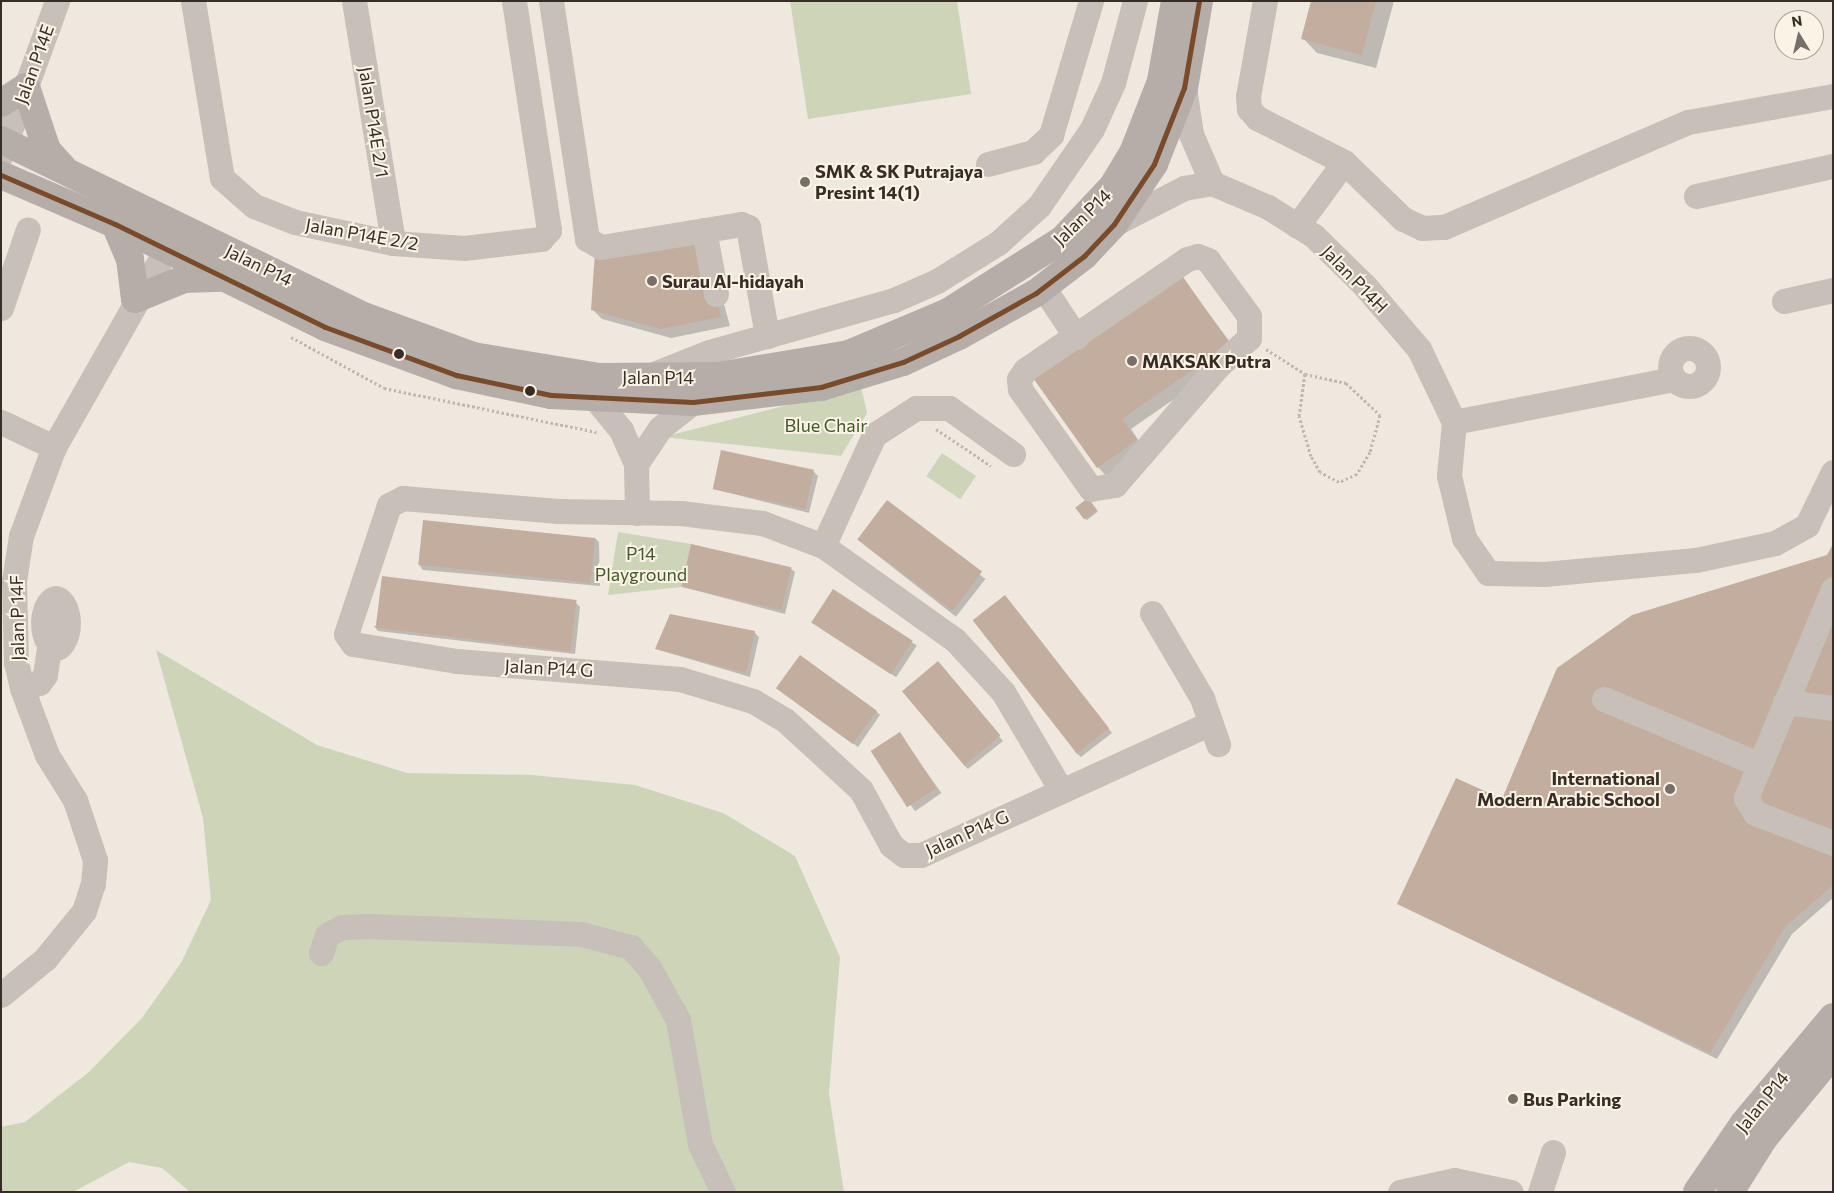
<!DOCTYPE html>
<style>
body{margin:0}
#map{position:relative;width:1834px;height:1193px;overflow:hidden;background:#eee8df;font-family:Commissioner,sans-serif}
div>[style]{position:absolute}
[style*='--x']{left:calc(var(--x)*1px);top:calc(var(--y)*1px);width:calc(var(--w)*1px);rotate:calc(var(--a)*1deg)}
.green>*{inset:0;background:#cdd4b8;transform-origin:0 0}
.shadow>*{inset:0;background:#0003;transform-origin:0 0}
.building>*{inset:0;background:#c3ad9f;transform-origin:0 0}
.path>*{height:3px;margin-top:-1.5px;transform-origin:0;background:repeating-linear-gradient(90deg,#bfb8b1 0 2.5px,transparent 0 5px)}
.minor>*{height:25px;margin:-12.5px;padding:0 12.5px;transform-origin:12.5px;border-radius:12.5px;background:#c7c0b8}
.minor>.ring{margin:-12.5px;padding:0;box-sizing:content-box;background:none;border:25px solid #c7c0b8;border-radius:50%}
.major>*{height:28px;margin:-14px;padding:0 14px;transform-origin:14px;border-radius:14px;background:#b5aea8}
.bus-1>*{height:5px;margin:-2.5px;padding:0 2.5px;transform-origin:2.5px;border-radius:2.5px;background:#7a4b2a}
.dots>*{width:14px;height:14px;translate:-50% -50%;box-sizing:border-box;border:2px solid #fbf3e6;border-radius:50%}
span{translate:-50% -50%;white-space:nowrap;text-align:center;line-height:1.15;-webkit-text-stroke:4px #fbf3e6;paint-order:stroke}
.street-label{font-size:18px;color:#372d26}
.poi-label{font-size:18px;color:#372d26;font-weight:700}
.left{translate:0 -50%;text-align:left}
.right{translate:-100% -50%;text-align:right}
.park-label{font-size:18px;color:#435828}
.frame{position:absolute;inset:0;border:2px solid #372d26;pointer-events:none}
.north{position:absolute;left:1774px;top:10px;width:50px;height:50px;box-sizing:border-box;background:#fbf3e6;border:1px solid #ada499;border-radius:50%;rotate:351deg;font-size:14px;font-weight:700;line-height:20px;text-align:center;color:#372d26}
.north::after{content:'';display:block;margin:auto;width:18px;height:22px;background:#776e67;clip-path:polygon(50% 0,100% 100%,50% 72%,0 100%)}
</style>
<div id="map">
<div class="green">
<i style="clip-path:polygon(790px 1px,957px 1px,971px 94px,808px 119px)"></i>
<i style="clip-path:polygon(861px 386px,867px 413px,841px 456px,663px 437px)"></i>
<i style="left:942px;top:453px;width:41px;height:28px;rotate:34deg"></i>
<i style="clip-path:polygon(618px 532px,691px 544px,681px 587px,608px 595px)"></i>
<i style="clip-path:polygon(156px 650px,317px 745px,407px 773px,532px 775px,635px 785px,723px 813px,795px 856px,840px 957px,829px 1093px,844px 1192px,190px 1192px,162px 1168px,129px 1162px,73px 1192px,1px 1192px,1px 1127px,25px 1122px,89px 1072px,142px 1018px,181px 963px,211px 900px,203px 818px)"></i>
</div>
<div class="shadow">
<i style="clip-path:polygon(1313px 1px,1394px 1px,1376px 68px,1317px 53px,1303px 38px)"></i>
<i style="clip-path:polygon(710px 253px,730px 326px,671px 338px,602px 319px,593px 310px)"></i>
<i style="clip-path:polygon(1181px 276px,1239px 354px,1131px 429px,1145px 450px,1107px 477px,1098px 467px)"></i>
<i style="clip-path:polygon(813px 471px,818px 476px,809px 513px,714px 489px)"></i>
<i style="left:1088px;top:499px;width:16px;height:14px;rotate:52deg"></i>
<i style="left:887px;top:502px;width:125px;height:48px;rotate:38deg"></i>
<i style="clip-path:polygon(595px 538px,599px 542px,600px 586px,423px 570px,419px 565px)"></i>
<i style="clip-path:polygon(1833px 547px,1833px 898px,1792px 934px,1717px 1059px,1399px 904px,1503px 801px,1828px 556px)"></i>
<i style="clip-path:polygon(790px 568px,795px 572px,785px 614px,683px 587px)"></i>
<i style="left:833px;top:591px;width:100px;height:38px;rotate:33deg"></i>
<i style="clip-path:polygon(1005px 596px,1112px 733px,1081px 757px,1076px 753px)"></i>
<i style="clip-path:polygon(576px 603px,580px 607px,575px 654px,378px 631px,374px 626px)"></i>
<i style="clip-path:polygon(754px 632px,759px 637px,750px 677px,656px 649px)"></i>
<i style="clip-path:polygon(942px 667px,1003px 741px,968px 769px,964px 765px)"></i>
<i style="clip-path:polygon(783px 693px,876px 711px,880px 715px,858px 747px)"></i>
<i style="left:900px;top:734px;width:72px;height:32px;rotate:55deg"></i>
</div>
<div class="building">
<i style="clip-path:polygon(1311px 1px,1376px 1px,1362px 55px,1301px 39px)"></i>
<i style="clip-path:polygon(701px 242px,721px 317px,661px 329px,591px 310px,595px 252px)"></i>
<i style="clip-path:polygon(1181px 274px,1230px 344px,1122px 419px,1137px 440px,1097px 468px,1033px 378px)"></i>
<i style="left:721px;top:450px;width:95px;height:40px;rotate:12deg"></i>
<i style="left:1088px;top:498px;width:15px;height:16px;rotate:53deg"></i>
<i style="left:887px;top:500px;width:119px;height:49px;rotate:37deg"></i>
<i style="left:423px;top:520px;width:173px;height:45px;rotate:6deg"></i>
<i style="left:691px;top:544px;width:103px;height:44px;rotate:13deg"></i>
<i style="clip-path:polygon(1833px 544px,1833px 885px,1785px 927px,1710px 1053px,1397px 904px,1456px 778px,1502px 799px,1557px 668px,1632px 615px,1827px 555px)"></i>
<i style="left:382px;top:576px;width:196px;height:52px;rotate:7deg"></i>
<i style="left:833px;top:589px;width:95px;height:40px;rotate:33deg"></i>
<i style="left:1005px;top:595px;width:169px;height:41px;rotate:52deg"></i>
<i style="clip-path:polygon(670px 614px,755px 631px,746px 673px,655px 649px)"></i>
<i style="left:800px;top:655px;width:95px;height:41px;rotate:36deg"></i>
<i style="left:938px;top:661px;width:97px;height:47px;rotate:50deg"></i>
<i style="left:900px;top:732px;width:67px;height:35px;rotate:57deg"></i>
</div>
<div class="path">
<i style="--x:291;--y:337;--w:106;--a:28.7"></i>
<i style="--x:384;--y:388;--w:217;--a:11.7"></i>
<i style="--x:1266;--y:349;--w:46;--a:32.7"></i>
<i style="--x:1305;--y:374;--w:42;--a:12.4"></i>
<i style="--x:1346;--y:383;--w:47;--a:43.3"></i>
<i style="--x:1380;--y:415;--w:38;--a:105"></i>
<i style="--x:1370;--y:452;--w:26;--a:121"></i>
<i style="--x:1357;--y:474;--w:20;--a:156"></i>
<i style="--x:1339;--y:482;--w:21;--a:-152"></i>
<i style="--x:1320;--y:472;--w:18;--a:-119"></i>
<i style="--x:1311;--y:456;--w:42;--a:-106.7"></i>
<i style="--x:1299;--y:416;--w:42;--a:-81.9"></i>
<i style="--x:936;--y:429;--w:66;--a:33.9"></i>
</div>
<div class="minor">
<i style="--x:193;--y:1;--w:179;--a:80.7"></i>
<i style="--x:222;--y:178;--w:43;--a:41.2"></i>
<i style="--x:254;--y:206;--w:44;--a:21.3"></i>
<i style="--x:295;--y:222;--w:100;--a:12.1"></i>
<i style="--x:393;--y:243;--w:71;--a:4"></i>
<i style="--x:464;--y:248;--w:78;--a:-6.7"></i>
<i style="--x:541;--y:239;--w:12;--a:-48"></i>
<i style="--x:549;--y:230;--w:232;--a:-98.7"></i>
<i style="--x:354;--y:1;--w:245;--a:80.8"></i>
<i style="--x:551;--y:1;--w:241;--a:81.4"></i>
<i style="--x:587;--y:239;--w:16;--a:30"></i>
<i style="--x:601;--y:247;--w:142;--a:-9.3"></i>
<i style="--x:741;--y:224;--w:8;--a:23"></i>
<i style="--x:748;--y:227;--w:111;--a:80.1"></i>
<i style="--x:1265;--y:1;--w:97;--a:100.1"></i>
<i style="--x:1248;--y:96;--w:13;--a:86"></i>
<i style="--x:1249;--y:109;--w:12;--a:48"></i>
<i style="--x:1257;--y:118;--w:97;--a:26.8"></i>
<i style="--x:1344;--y:162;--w:82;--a:44"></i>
<i style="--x:1403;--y:219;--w:21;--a:25"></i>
<i style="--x:1422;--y:228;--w:22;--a:-3"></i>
<i style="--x:1444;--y:227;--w:266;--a:-23.3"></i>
<i style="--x:1688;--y:122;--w:147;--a:-10.2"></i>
<i style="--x:1184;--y:88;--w:47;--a:81.3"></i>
<i style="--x:1191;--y:134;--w:53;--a:66.8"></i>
<i style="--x:1;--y:155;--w:164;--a:-70"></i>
<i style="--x:988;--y:164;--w:47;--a:-14.9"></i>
<i style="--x:1033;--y:152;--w:25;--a:-43"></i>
<i style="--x:1051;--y:135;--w:140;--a:-73.4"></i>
<i style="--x:1696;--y:196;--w:140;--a:-12.4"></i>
<i style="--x:1114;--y:224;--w:79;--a:-27.2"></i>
<i style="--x:1184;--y:188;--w:28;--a:-10"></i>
<i style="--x:1212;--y:183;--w:61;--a:23.2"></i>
<i style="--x:1268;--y:207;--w:54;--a:32.2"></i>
<i style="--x:1314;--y:236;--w:71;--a:44.4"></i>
<i style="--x:1365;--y:286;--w:83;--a:49.4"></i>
<i style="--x:1419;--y:349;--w:81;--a:64.4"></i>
<i style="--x:1297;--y:226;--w:79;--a:-53.7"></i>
<i style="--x:704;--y:230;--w:65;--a:79.4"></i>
<i style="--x:1198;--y:256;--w:11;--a:22"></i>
<i style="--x:1208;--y:260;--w:69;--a:53.8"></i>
<i style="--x:1249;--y:316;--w:22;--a:90"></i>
<i style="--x:1249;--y:338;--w:42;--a:137.9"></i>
<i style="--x:1218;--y:366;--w:157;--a:130.9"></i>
<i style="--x:1115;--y:485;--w:24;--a:171"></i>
<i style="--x:1091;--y:489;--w:123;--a:-125.4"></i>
<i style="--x:1020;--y:389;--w:10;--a:-96"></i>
<i style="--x:1019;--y:379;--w:11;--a:-56"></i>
<i style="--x:1025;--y:370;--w:196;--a:-34.4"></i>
<i style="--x:1187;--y:259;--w:11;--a:-15"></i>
<i style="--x:1043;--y:287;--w:60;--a:56.6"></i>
<i style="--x:1784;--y:301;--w:50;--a:-12.7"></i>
<i style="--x:1;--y:308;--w:83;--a:-71.1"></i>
<i class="ring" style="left:1670px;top:348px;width:13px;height:13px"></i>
<i style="--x:651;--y:375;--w:62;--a:-21.6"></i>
<i style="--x:709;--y:352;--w:192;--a:-15.7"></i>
<i style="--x:894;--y:300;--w:47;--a:-23.8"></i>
<i style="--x:937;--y:281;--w:72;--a:-31.9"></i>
<i style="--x:998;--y:243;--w:55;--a:-42.1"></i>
<i style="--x:1039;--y:206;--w:93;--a:-55.5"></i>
<i style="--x:1092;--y:129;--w:51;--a:-65.5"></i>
<i style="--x:1113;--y:83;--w:85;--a:-75"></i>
<i style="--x:594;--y:397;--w:43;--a:50.7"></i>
<i style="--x:621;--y:430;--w:37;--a:66"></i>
<i style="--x:636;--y:464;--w:49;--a:88.8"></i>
<i style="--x:1;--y:422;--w:59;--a:25.3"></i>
<i style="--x:1454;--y:422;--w:54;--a:95.3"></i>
<i style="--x:1449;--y:476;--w:64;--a:76.4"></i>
<i style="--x:1464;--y:538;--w:42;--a:55.6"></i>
<i style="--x:1488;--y:573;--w:56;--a:1"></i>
<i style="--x:1544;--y:574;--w:153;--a:-5.3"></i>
<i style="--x:1696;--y:560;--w:81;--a:-12.1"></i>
<i style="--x:1775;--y:543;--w:37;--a:-29"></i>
<i style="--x:1807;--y:525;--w:59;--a:-63.9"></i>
<i style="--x:1454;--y:422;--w:224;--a:-11.1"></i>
<i style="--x:636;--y:464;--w:43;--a:-56.3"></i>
<i style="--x:660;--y:428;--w:42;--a:-38.2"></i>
<i style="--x:823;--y:546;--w:122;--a:-65.3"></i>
<i style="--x:874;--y:435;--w:50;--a:-32.7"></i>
<i style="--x:916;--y:408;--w:33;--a:0"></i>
<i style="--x:949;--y:408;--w:79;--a:35.7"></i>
<i style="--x:1833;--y:589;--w:226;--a:112.6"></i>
<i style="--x:1746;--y:798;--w:17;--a:59"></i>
<i style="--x:1755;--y:813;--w:84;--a:21"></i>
<i class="ring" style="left:43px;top:598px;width:-1px;height:-1px"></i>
<i style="--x:1152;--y:613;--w:99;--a:59.5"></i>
<i style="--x:1202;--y:698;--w:49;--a:70.8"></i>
<i style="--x:22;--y:688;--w:18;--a:-16"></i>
<i style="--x:39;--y:683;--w:10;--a:-53"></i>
<i style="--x:45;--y:675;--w:55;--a:-81.6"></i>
<i style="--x:1604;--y:699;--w:167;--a:22.9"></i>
<i style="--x:1785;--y:702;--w:48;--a:7.1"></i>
<i style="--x:1061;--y:790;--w:114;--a:-120.6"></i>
<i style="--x:1003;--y:692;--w:71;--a:-132.7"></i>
<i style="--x:955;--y:640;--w:162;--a:-144.5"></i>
<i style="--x:823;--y:546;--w:65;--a:-159.3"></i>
<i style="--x:762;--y:523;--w:82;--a:-173"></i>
<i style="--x:681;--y:513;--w:123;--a:-179.1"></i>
<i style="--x:558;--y:511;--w:156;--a:-175.2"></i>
<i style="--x:403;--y:498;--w:16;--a:153"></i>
<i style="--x:389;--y:505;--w:136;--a:108.4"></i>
<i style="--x:346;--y:634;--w:12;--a:55"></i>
<i style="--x:353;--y:644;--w:105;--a:9.3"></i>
<i style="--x:457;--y:661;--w:224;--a:4.6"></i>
<i style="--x:680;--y:679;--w:76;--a:16.8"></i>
<i style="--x:753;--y:701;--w:37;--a:31"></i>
<i style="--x:785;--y:720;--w:103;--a:42.6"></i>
<i style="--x:861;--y:790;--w:63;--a:61.4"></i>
<i style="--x:891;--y:845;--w:16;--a:38"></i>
<i style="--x:904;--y:855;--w:17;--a:0"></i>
<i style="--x:921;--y:855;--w:318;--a:-24.5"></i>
<i style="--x:321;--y:953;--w:19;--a:-72"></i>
<i style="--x:327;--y:935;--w:17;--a:-28"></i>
<i style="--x:342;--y:927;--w:24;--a:-2"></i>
<i style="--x:366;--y:926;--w:215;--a:2.1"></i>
<i style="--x:581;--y:934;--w:52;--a:14.6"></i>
<i style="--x:631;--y:947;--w:29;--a:49"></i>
<i style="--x:650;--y:969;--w:58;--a:61.2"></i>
<i style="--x:678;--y:1020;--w:126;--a:79.9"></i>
<i style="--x:700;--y:1144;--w:53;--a:64.4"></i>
<i style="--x:1;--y:995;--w:57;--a:-39.3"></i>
<i style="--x:45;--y:959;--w:62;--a:-50.9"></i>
<i style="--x:84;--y:911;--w:28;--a:-72"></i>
<i style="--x:93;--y:884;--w:24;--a:-85"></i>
<i style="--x:95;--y:860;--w:63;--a:-108.4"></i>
<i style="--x:75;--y:800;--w:53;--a:-121.9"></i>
<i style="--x:47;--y:755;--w:72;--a:-110.5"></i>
<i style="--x:22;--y:688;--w:26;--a:-103"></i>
<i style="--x:16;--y:663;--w:82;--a:-91.4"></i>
<i style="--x:14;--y:581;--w:46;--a:-81.2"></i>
<i style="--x:21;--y:536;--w:95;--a:-69.7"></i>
<i style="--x:54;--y:447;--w:247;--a:-60.4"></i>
<i style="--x:1400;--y:1192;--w:55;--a:-12.5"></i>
<i style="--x:1454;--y:1180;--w:58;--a:11.9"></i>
<i style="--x:1540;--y:1192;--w:42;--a:-72"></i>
</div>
<div class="major">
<i style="--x:1;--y:103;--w:30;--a:-33"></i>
<i style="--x:26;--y:87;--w:66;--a:71.6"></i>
<i style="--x:47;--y:150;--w:24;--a:48"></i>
<i style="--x:1;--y:140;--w:406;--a:25.9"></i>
<i style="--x:366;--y:317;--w:114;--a:20"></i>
<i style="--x:473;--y:356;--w:128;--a:9.5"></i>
<i style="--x:599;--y:377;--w:119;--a:-0.5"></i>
<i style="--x:718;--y:376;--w:133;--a:-9.5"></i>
<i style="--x:849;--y:354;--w:108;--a:-23"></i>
<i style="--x:948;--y:312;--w:135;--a:-32.3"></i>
<i style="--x:1062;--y:240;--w:74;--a:-46.6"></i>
<i style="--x:1113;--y:186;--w:39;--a:-59"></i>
<i style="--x:1133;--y:153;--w:77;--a:-68.7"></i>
<i style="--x:1161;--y:81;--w:81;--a:-80.1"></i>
<i style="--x:1;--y:175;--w:124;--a:23.3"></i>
<i style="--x:115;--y:224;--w:234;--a:26.1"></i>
<i style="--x:325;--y:327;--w:140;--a:20.1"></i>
<i style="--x:456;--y:375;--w:97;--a:11.9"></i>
<i style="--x:551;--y:395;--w:142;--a:2.8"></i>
<i style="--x:693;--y:402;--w:129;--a:-6.7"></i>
<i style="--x:821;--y:387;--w:86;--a:-17"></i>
<i style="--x:903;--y:362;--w:62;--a:-24.9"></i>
<i style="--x:959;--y:336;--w:88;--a:-29.2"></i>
<i style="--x:1036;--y:293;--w:61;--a:-37.6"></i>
<i style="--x:1084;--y:256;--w:44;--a:-46.8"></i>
<i style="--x:1114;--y:224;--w:72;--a:-56.3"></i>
<i style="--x:1154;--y:164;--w:82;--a:-68.5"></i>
<i style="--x:1184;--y:88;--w:88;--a:-80.2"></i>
<i style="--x:115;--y:224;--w:38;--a:67"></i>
<i style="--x:130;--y:259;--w:40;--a:82.9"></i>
<i style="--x:135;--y:299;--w:53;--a:-22.2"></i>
<i style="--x:184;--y:279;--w:37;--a:-2"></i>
<i style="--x:1697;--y:1192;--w:83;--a:-55.7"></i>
<i style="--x:1744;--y:1123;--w:138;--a:-50"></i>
<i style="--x:1730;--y:1192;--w:64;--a:-57.8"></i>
<i style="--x:1764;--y:1138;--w:109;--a:-50.6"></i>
</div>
<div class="bus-1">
<i style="--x:1;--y:175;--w:124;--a:23.3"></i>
<i style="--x:115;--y:224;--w:234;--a:26.1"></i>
<i style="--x:325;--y:327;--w:140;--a:20.1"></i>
<i style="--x:456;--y:375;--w:97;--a:11.9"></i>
<i style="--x:551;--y:395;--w:142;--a:2.8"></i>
<i style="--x:693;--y:402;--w:129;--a:-6.7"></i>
<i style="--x:821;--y:387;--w:86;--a:-17"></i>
<i style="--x:903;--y:362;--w:62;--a:-24.9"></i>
<i style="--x:959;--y:336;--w:88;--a:-29.2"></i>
<i style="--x:1036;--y:293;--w:61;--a:-37.6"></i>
<i style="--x:1084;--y:256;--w:44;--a:-46.8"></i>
<i style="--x:1114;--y:224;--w:72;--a:-56.3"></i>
<i style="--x:1154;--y:164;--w:82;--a:-68.5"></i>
<i style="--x:1184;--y:88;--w:88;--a:-80.2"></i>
</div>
<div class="dots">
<i style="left:805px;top:182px;background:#776e67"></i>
<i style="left:652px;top:281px;background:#776e67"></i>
<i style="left:399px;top:354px;background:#372d26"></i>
<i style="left:1132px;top:361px;background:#776e67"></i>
<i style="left:530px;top:391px;background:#372d26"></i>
<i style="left:1670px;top:789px;background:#776e67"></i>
<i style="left:1513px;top:1099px;background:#776e67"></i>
</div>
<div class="street-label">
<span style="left:34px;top:64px;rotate:-70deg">Jalan P14E</span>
<span style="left:374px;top:122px;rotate:81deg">Jalan P14E 2/1</span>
<span style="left:1082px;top:217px;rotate:-44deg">Jalan P14</span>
<span style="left:362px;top:234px;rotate:10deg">Jalan P14E 2/2</span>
<span style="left:259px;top:265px;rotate:26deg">Jalan P14</span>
<span style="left:1355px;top:279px;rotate:46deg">Jalan P14H</span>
<span style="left:658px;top:377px">Jalan P14</span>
<span style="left:17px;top:618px;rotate:-91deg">Jalan P 14F</span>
<span style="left:549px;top:668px;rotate:3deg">Jalan P14 G</span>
<span style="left:967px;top:833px;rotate:-24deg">Jalan P14 G</span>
<span style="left:1762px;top:1102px;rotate:-51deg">Jalan P14</span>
</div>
<div class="poi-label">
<span class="left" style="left:815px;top:182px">SMK &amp; SK Putrajaya<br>Presint 14(1)</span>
<span class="left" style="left:662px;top:281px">Surau Al-hidayah</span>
<span class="left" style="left:1142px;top:361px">MAKSAK Putra</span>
<span class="right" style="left:1660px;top:789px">International<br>Modern Arabic School</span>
<span class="left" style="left:1523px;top:1099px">Bus Parking</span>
</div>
<div class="park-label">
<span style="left:826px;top:425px">Blue Chair</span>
<span style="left:641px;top:564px">P14<br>Playground</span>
</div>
<div class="frame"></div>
<div class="north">N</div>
</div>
